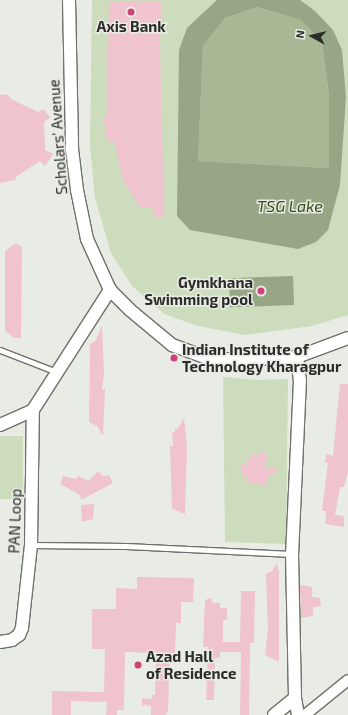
<!DOCTYPE html>
<style>
body{margin:0}
#map{position:relative;width:348px;height:715px;overflow:hidden;background:#e9ece5;font-family:"Exo 2",sans-serif}
div>[style]{position:absolute}
[style*='--x']{left:calc(var(--x)*1px);top:calc(var(--y)*1px);width:calc(var(--w)*1px);rotate:calc(var(--a)*1deg)}
.green>*{inset:0;background:#cddcbd;transform-origin:0 0}
.forest>*{inset:0;background:#a8b895}
.water>*{inset:0;background:#97a685;transform-origin:0 0}
.building>*{inset:0;background:#efc4cf}
.roads{filter:drop-shadow(1px 0 #6d716a) drop-shadow(-1px 0 #6d716a) drop-shadow(0 1px #6d716a) drop-shadow(0 -1px #6d716a)}
.service>*{height:5px;margin:-2.5px;padding:0 2.5px;transform-origin:2.5px;border-radius:2.5px;background:#fff}
.minor>*{height:10px;margin:-5px;padding:0 5px;transform-origin:5px;border-radius:5px;background:#fff}
.tertiary>*{height:12px;margin:-6px;padding:0 6px;transform-origin:6px;border-radius:6px;background:#fff}
.dots>*{width:11px;height:11px;translate:-50% -50%;box-sizing:border-box;border:2px solid #e9ece5;border-radius:50%}
span{translate:-50% -50%;white-space:nowrap;text-align:center;line-height:1.15;-webkit-text-stroke:3px #e9ece5;paint-order:stroke}
.poi-label{font-size:15px;color:#2c2d2a;font-weight:700}
.right{translate:-100% -50%;text-align:right}
.left{translate:0 -50%;text-align:left}
.street-label{font-size:15px;color:#2c2d2a}
.water-label{font-size:16px;color:#374b17;font-style:italic}
.north{position:absolute;left:292px;top:16px;width:40px;height:40px;-webkit-text-stroke:3px #e9ece5;paint-order:stroke;rotate:278deg;font-size:11px;font-weight:700;line-height:16px;text-align:center;color:#2c2d2a}
.north::after{content:'';display:block;margin:auto;width:14px;height:18px;background:#2c2d2a;clip-path:polygon(50% 0,100% 100%,50% 72%,0 100%)}
</style>
<div id="map">
<div class="green">
<i style="clip-path:polygon(92px 0,348px 0,348px 315px,312px 326px,245px 335px,198px 326px,164px 314px,132px 286px,111px 253px,95px 198px,90px 145px)"></i>
<i style="clip-path:polygon(223px 377px,256px 380px,288px 379px,286px 544px,225px 542px)"></i>
<i style="left:23px;top:436px;width:63px;height:23px;rotate:90deg"></i>
</div>
<div class="forest">
<i style="clip-path:polygon(257px 7px,301px 20px,322px 42px,329px 96px,329px 168px,198px 161px,203px 46px,225px 18px)"></i>
</div>
<div class="water">
<i style="clip-path:polygon(evenodd,217px 0,300px 0,315px 11px,333px 30px,342px 50px,346px 97px,340px 185px,328px 230px,316px 242px,298px 249px,190px 230px,177px 216px,179px 50px,187px 28px,217px 0,257px 7px,301px 20px,322px 42px,329px 96px,329px 168px,198px 161px,203px 46px,225px 18px,257px 7px)"></i>
<i style="left:293px;top:276px;width:29px;height:64px;rotate:88deg"></i>
</div>
<div class="building">
<i style="clip-path:polygon(109px 1px,162px 2px,160px 43px,164px 218px,154px 218px,153px 207px,140px 208px,123px 180px,114px 141px,107px 142px,104px 118px,107px 114px)"></i>
<i style="clip-path:polygon(7px 94px,11px 99px,38px 112px,44px 109px,50px 118px,44px 122px,45px 150px,53px 154px,45px 166px,40px 161px,16px 177px,15px 180px,0 183px,0 95px)"></i>
<i style="clip-path:polygon(16px 243px,22px 247px,21px 338px,14px 338px,5px 331px,5px 251px)"></i>
<i style="clip-path:polygon(102px 325px,104px 374px,102px 390px,105px 389px,103px 436px,97px 426px,89px 422px,90px 344px,96px 340px)"></i>
<i style="clip-path:polygon(340px 384px,348px 384px,348px 471px,344px 487px,340px 487px,335px 515px,344px 516px,344px 527px,325px 524px,326px 511px,322px 511px,328px 463px,325px 463px,326px 454px,333px 456px)"></i>
<i style="clip-path:polygon(184px 418px,187px 447px,185px 514px,172px 509px,170px 446px,173px 446px,172px 432px,175px 432px,175px 429px,178px 428px)"></i>
<i style="clip-path:polygon(262px 451px,268px 456px,264px 467px,276px 467px,276px 474px,269px 473px,267px 485px,247px 483px,247px 477px,242px 476px,242px 463px,248px 466px,247px 458px,251px 458px,251px 454px,259px 455px)"></i>
<i style="clip-path:polygon(98px 471px,103px 476px,109px 475px,113px 483px,81px 500px,80px 495px,60px 484px,63px 476px,76px 479px,78px 476px,88px 481px)"></i>
<i style="clip-path:polygon(94px 504px,93px 519px,82px 522px,81px 505px)"></i>
<i style="clip-path:polygon(277px 563px,279px 572px,279px 662px,265px 655px,268px 629px,266px 574px,272px 571px)"></i>
<i style="clip-path:polygon(137px 577px,194px 578px,193px 602px,181px 602px,181px 623px,176px 623px,175px 653px,170px 653px,168px 711px,165px 715px,151px 715px,151px 706px,142px 705px,142px 698px,152px 699px,152px 695px,155px 695px,156px 653px,125px 652px,124px 710px,117px 710px,117px 715px,106px 715px,107px 702px,71px 701px,71px 715px,52px 715px,52px 691px,104px 692px,105px 649px,92px 649px,92px 609px,116px 609px,116px 588px,137px 589px)"></i>
<i style="clip-path:polygon(300px 585px,312px 587px,312px 597px,320px 598px,321px 606px,313px 607px,313px 615px,308px 617px,301px 618px)"></i>
<i style="clip-path:polygon(241px 591px,255px 591px,254px 643px,250px 643px,249px 715px,240px 715px,241px 652px,220px 652px,220px 658px,215px 658px,214px 700px,206px 700px,208px 647px,203px 647px,205px 600px,211px 598px,213px 603px,220px 603px,220px 608px,227px 608px,227px 620px,223px 620px,223px 642px,240px 642px)"></i>
</div>
<div class="roads">
<div class="service">
<i style="--x:0;--y:350;--w:61;--a:21.1"></i>
<i style="--x:32;--y:545;--w:94;--a:0.6"></i>
<i style="--x:126;--y:546;--w:166;--a:2.8"></i>
</div>
<div class="minor">
<i style="--x:305;--y:715;--w:55;--a:-39.1"></i>
</div>
<div class="tertiary">
<i style="--x:69;--y:0;--w:149;--a:88.8"></i>
<i style="--x:72;--y:149;--w:41;--a:83"></i>
<i style="--x:77;--y:190;--w:50;--a:78.5"></i>
<i style="--x:87;--y:239;--w:56;--a:65.7"></i>
<i style="--x:110;--y:290;--w:28;--a:45"></i>
<i style="--x:130;--y:310;--w:55;--a:39.8"></i>
<i style="--x:172;--y:345;--w:38;--a:20"></i>
<i style="--x:208;--y:358;--w:26;--a:4"></i>
<i style="--x:234;--y:360;--w:63;--a:-2.7"></i>
<i style="--x:297;--y:357;--w:54;--a:-20.4"></i>
<i style="--x:297;--y:357;--w:23;--a:83"></i>
<i style="--x:300;--y:380;--w:174;--a:92.6"></i>
<i style="--x:292;--y:554;--w:144;--a:88.8"></i>
<i style="--x:295;--y:698;--w:17;--a:80"></i>
<i style="--x:0;--y:425;--w:36;--a:-24"></i>
<i style="--x:0;--y:642;--w:12;--a:-9"></i>
<i style="--x:12;--y:640;--w:9;--a:-36"></i>
<i style="--x:19;--y:635;--w:8;--a:-67"></i>
<i style="--x:22;--y:628;--w:83;--a:-83.8"></i>
<i style="--x:31;--y:545;--w:135;--a:-89.2"></i>
<i style="--x:33;--y:410;--w:143;--a:-57.3"></i>
<i style="--x:274;--y:715;--w:27;--a:-39"></i>
</div>
</div>
<div class="dots">
<i style="left:131px;top:12px;background:#ce4277"></i>
<i style="left:261px;top:291px;background:#ce4277"></i>
<i style="left:174px;top:358px;background:#ce4277"></i>
<i style="left:138px;top:665px;background:#ce4277"></i>
</div>
<div class="poi-label">
<span style="left:131px;top:27px">Axis Bank</span>
<span class="right" style="left:253px;top:291px">Gymkhana<br>Swimming pool</span>
<span class="left" style="left:182px;top:358px">Indian Institute of<br>Technology Kharagpur</span>
<span class="left" style="left:146px;top:665px">Azad Hall<br>of Residence</span>
</div>
<div class="street-label">
<span style="left:58px;top:137px;rotate:-94deg">Scholars' Avenue</span>
<span style="left:15px;top:521px;rotate:-88deg">PAN Loop</span>
</div>
<div class="water-label">
<span style="left:290px;top:206px">TSG Lake</span>
</div>
<div class="north">N</div>
</div>
